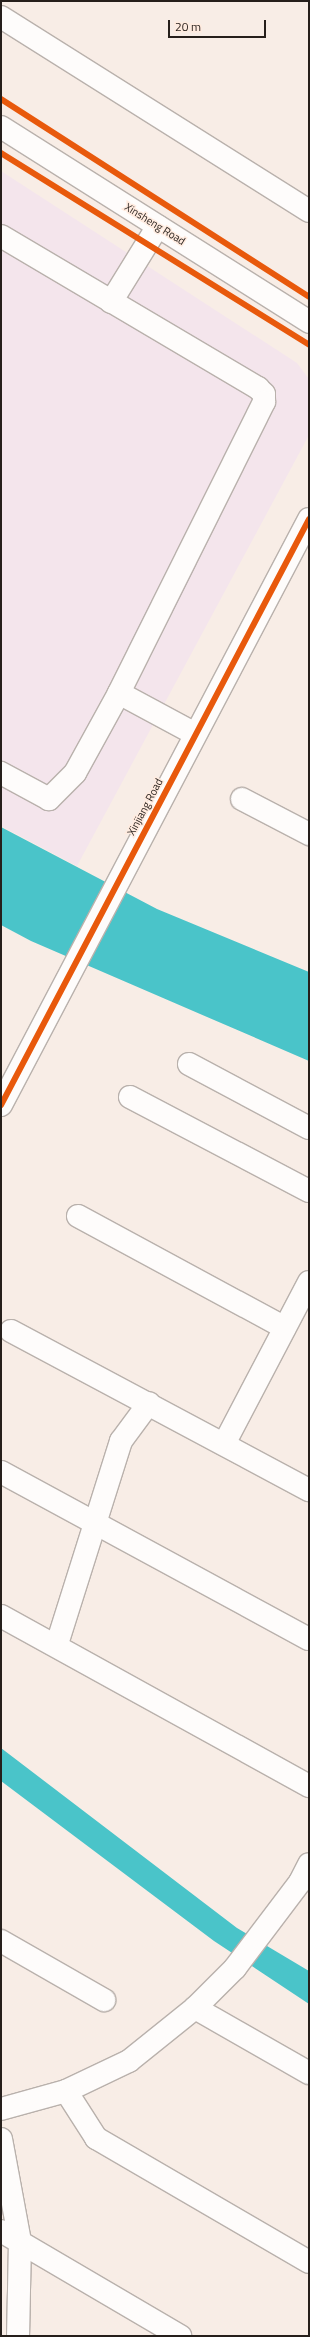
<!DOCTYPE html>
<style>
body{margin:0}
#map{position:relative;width:310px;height:2337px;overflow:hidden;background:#f8ede6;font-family:"Titillium Web",sans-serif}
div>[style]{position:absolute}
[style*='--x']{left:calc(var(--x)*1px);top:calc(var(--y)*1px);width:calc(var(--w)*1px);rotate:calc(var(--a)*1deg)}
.commercial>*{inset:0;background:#f4e5ec}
.water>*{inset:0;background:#4ac4c9}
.roads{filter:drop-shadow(1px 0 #b9b1ac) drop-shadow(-1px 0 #b9b1ac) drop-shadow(0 1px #b9b1ac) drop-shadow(0 -1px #b9b1ac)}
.minor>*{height:22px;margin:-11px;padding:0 11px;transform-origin:11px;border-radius:11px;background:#fefcfb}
.cycleway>*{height:6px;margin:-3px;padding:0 3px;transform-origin:3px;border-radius:3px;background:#e8590c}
span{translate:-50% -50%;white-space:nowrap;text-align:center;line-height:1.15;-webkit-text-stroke:3px #ffebdf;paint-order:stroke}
.street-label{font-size:11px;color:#261f1b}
.frame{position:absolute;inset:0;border:2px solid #261f1b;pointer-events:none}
.scale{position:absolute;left:168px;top:20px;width:98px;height:18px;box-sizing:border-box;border:2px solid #261f1b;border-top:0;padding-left:5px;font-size:12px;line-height:14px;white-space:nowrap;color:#261f1b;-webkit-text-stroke:3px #ffebdf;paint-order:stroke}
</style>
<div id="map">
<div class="commercial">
<i style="clip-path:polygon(1px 171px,297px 363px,309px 379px,309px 435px,77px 866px,1px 826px)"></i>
</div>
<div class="water">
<i style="clip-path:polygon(1px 827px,157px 909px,309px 972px,309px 1061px,31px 941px,1px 925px)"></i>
<i style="clip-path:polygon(1px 1748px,237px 1928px,309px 1971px,309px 2004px,214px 1941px,1px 1781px)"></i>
</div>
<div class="roads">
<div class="minor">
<i style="--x:1;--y:17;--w:364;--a:32.2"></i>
<i style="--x:1;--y:127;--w:365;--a:32.3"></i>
<i style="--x:1;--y:236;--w:299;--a:30.6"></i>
<i style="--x:258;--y:388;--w:8;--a:45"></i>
<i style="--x:264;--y:394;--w:8;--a:90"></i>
<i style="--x:264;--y:402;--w:325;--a:116.5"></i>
<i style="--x:119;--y:693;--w:91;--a:118.8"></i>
<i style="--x:75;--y:773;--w:37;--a:135"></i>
<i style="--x:49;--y:799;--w:55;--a:-151.6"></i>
<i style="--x:111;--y:302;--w:89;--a:-58.3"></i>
<i style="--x:119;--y:693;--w:86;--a:28.3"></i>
<i style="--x:242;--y:799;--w:76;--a:27.6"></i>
<i style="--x:189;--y:1064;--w:136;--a:28.1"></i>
<i style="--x:130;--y:1097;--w:202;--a:27.7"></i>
<i style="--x:1;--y:1105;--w:662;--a:-62.27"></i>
<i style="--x:78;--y:1216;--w:235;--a:28.4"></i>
<i style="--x:11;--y:1331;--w:338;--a:28.1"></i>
<i style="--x:224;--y:1444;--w:183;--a:-62.3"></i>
<i style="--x:1;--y:1472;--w:350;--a:28.5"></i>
<i style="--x:1;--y:1616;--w:352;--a:28.9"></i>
<i style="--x:57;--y:1644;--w:213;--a:-72.5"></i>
<i style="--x:121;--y:1441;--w:47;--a:-53.6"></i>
<i style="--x:1;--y:1941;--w:119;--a:29.8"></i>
<i style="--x:195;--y:2008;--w:131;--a:29.7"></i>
<i style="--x:66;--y:2091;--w:56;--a:57.4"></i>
<i style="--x:96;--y:2138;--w:246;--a:30.2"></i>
<i style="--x:1;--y:2109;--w:67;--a:-15.5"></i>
<i style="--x:66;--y:2091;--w:70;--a:-25.5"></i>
<i style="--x:129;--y:2061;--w:85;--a:-38.8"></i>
<i style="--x:195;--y:2008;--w:57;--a:-45"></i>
<i style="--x:235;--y:1968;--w:108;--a:-52.9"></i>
<i style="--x:300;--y:1882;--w:20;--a:-63"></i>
<i style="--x:1;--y:2139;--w:105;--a:79.5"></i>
<i style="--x:20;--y:2242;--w:94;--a:91.2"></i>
<i style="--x:1;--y:2231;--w:208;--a:30.4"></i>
</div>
</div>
<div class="cycleway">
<i style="--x:1;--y:99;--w:366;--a:32.7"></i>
<i style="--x:1;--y:153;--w:363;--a:31.9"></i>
<i style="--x:1;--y:1105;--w:662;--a:-62.27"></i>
</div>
<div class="street-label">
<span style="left:155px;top:224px;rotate:32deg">Xinsheng Road</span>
<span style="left:145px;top:807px;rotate:-62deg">Xinjiang Road</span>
</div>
<div class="frame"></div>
<div class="scale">20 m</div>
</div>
